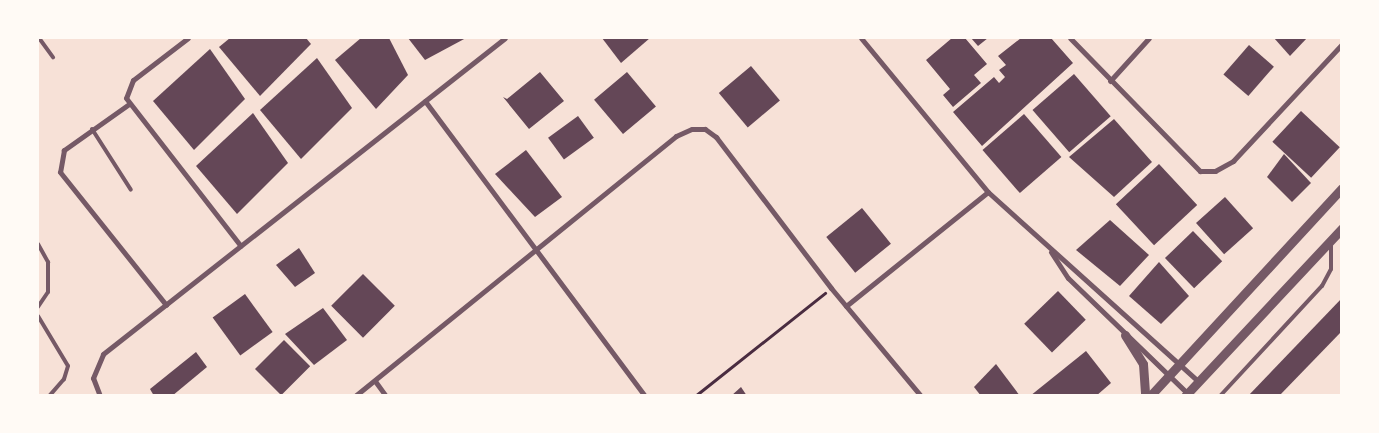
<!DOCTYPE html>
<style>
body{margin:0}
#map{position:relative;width:1379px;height:433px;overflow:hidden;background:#f7e1d7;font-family:"Archivo Narrow",sans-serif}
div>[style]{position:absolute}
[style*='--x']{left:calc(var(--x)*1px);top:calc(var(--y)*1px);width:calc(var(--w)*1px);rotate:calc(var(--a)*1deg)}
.building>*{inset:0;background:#644757;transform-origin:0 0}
.path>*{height:3px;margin:-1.5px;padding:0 1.5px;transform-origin:1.5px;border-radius:1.5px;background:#4a2c40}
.service>*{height:4px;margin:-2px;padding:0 2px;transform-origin:2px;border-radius:2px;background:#755966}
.minor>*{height:5px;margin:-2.5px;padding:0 2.5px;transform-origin:2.5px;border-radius:2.5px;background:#755966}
.tertiary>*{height:9px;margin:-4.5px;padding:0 4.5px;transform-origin:4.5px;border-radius:4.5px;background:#755966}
span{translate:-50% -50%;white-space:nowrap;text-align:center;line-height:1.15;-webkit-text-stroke:5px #fffaf5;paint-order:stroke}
.frame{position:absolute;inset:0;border:39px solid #fffaf5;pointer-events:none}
</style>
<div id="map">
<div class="building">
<i style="clip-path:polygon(230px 38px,306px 38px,311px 44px,260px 96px,219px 47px)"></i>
<i style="clip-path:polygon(361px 38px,389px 38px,408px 75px,376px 109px,335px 60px)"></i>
<i style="clip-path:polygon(408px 38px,466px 38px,425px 60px)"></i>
<i style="clip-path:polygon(602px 38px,650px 38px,621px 63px)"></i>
<i style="clip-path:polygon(952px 38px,965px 38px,987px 64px,974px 75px,981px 83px,953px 107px,943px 95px,950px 89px,926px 60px)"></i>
<i style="clip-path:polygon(971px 38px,988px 38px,978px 46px)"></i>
<i style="clip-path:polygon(1021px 38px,1051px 38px,1073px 63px,982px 146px,953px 112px,994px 77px,999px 83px,1005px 77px,999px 70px,1006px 65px,998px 56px)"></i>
<i style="clip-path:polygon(1274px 38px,1307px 38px,1290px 56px)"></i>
<i style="left:1249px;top:45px;width:33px;height:39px;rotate:41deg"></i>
<i style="clip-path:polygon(210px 49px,245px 99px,194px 150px,153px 101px)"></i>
<i style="clip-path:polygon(317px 58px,352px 108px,301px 159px,260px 110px)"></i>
<i style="left:751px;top:66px;width:45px;height:42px;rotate:50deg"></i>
<i style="clip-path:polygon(540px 72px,564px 101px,529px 129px,503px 97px,507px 99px)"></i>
<i style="left:627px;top:72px;width:45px;height:43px;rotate:50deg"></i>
<i style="left:1074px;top:74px;width:56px;height:55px;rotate:49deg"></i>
<i style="left:1301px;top:111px;width:53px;height:42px;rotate:43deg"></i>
<i style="clip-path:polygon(253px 113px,288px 163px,237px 214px,196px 166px)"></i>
<i style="left:1024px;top:114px;width:57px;height:55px;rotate:49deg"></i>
<i style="left:578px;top:116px;width:27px;height:37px;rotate:54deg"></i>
<i style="clip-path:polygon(1114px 119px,1152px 162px,1114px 197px,1069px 157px)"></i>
<i style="clip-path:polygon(526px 150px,562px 197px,535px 217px,495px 174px)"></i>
<i style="clip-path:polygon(1284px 154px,1311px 183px,1292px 202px,1267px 177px)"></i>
<i style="left:1159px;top:164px;width:56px;height:59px;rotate:47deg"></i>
<i style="left:1225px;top:197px;width:42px;height:39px;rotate:48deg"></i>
<i style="left:862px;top:208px;width:46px;height:46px;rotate:51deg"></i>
<i style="clip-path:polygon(1110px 220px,1149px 255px,1120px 286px,1076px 250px)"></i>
<i style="left:1193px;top:231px;width:42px;height:39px;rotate:46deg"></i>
<i style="clip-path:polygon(299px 248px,315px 273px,295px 287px,276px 265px)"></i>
<i style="clip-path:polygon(1159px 262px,1189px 296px,1161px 324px,1129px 296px)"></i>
<i style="left:363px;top:274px;width:45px;height:45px;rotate:45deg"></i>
<i style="left:1058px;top:291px;width:40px;height:47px;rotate:46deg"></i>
<i style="left:245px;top:294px;width:47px;height:40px;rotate:54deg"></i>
<i style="clip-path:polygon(1342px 298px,1342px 331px,1279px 396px,1248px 396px)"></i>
<i style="clip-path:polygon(323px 308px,347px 340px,314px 365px,285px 334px)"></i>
<i style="left:284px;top:340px;width:37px;height:41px;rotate:45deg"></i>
<i style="clip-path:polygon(1086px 351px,1111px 383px,1096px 396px,1030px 396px)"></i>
<i style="clip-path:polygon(196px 352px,207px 367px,172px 396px,154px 396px,150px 389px)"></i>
<i style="clip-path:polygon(996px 364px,1020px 396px,981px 396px,974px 387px)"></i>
<i style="clip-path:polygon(741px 387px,747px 396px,731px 396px)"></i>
</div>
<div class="path">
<i style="--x:695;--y:396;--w:166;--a:-38.4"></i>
</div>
<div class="service">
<i style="--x:39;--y:38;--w:24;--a:54"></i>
<i style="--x:92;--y:129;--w:72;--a:57.4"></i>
<i style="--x:38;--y:244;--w:21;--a:61"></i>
<i style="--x:48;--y:262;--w:30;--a:90"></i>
<i style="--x:48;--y:292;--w:18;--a:124"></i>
<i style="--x:38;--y:316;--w:58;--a:59"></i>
<i style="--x:68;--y:366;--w:14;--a:107"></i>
<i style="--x:64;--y:379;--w:23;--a:131"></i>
<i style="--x:1220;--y:396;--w:150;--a:-47.2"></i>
<i style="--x:1322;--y:286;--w:19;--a:-62"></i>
<i style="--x:1331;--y:269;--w:26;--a:-90"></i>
</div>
<div class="minor">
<i style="--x:188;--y:38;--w:69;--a:142.6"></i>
<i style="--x:133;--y:80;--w:19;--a:111"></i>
<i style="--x:126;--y:98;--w:187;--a:52.2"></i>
<i style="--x:861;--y:38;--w:200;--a:50.5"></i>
<i style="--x:988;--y:192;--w:283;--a:42"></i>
<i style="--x:1070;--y:38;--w:186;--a:45.7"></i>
<i style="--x:1200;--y:171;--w:15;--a:0"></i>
<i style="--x:1215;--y:171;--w:21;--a:-29"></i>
<i style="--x:1233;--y:161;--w:160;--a:-47"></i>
<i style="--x:1110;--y:81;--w:58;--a:-47.8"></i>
<i style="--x:425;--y:101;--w:368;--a:53.3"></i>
<i style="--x:129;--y:104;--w:80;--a:144.7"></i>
<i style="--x:64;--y:150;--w:22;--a:100"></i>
<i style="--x:60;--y:172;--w:170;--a:51.4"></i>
<i style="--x:1051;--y:252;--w:31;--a:57"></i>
<i style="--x:1068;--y:278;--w:165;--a:44"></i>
<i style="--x:846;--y:306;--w:182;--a:-38.8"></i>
<i style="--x:375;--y:381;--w:19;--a:54"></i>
<i style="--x:100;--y:396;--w:19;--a:-111"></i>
<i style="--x:93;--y:378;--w:26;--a:-67"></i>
<i style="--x:103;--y:354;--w:511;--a:-38.17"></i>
<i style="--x:355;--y:396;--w:413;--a:-39"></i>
<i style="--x:676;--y:136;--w:17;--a:-24"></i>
<i style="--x:692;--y:129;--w:13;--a:0"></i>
<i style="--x:705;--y:129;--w:14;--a:36"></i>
<i style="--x:716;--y:137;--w:190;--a:52.7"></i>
<i style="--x:831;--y:288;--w:141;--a:50.2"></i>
</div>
<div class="tertiary">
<i style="--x:1125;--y:335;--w:34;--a:58"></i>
<i style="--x:1143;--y:364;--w:32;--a:86"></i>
<i style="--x:1150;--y:396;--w:283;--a:-47.3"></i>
<i style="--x:1185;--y:396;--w:230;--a:-46.9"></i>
</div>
<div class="frame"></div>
</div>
